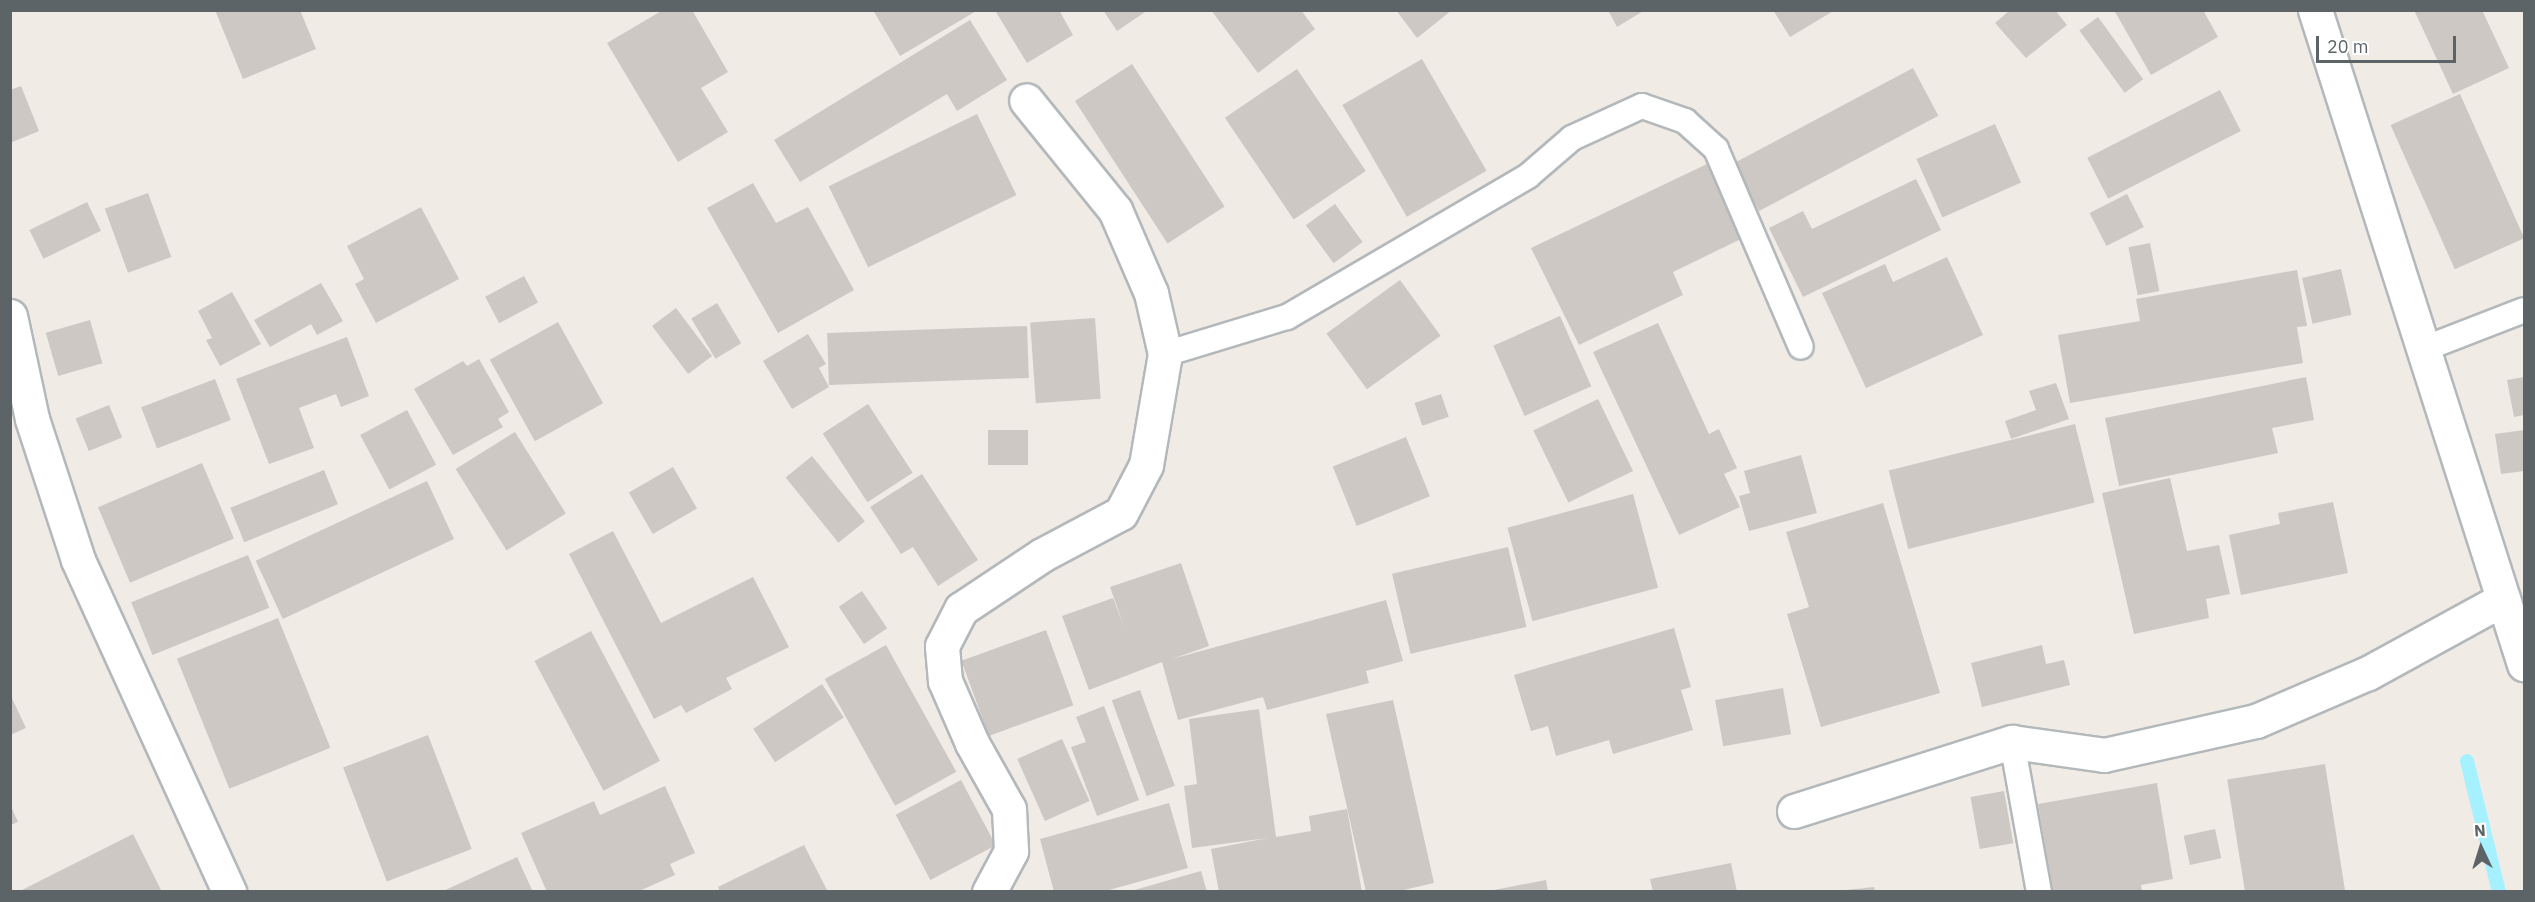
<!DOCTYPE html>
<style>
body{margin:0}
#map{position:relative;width:2535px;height:902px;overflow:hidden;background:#f0ebe5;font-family:"IBM Plex Sans",sans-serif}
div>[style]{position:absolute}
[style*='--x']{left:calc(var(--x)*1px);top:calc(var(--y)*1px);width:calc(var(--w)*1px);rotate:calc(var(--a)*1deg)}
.stream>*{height:14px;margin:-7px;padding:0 7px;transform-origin:7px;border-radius:7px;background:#a6f1ff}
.building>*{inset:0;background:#cdc8c4;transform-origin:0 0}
.roads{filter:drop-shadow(2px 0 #b3b8bb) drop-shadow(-2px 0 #b3b8bb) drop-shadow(0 2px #b3b8bb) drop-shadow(0 -2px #b3b8bb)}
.lane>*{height:24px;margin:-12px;padding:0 12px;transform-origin:12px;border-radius:12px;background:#fff}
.street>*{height:33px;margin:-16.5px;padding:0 16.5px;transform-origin:16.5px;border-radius:16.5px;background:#fff}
span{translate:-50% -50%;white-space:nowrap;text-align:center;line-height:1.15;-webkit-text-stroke:6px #fff;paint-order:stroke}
.frame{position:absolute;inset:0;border:12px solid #5d6467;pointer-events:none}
.north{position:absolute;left:2451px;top:818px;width:60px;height:60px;-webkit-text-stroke:4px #fff;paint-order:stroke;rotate:356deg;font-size:16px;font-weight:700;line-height:24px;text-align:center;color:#5d6467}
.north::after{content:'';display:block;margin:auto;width:21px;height:27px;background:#5d6467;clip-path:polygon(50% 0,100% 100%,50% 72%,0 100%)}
.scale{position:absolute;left:2316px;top:36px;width:140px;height:27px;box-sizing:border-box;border:3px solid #5d6467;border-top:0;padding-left:8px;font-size:18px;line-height:21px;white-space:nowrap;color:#5d6467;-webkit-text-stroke:4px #fff;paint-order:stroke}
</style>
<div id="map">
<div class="stream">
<i style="--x:2467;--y:761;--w:135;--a:76.3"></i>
</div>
<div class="building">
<i style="clip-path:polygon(215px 10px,300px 10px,316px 49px,243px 79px)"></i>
<i style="clip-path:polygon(663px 10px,692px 10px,728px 72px,701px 88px,728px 132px,678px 162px,607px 43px)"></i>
<i style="clip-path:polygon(873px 10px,978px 10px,900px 56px)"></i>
<i style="clip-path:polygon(999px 10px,1059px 10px,1073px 35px,1027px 63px,996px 12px)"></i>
<i style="clip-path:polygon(1103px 10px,1148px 10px,1117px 31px)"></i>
<i style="clip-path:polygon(1211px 10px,1301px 10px,1315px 29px,1258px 73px)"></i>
<i style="clip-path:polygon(1396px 10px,1452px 10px,1417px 38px)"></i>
<i style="clip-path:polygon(1608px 10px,1645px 10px,1617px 27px)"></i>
<i style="clip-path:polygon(1773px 10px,1835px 10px,1790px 37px)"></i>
<i style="clip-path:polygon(2010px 10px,2055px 10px,2067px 25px,2026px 58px,1995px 23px)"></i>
<i style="clip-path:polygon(2114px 10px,2203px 10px,2218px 37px,2151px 75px)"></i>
<i style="clip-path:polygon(2414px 10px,2482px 10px,2509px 68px,2453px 94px)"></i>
<i style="left:2098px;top:17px;width:77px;height:23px;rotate:54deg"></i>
<i style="clip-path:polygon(970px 20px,1007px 80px,957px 111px,947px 94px,800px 182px,774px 140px)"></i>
<i style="left:1422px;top:59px;width:129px;height:92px;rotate:60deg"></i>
<i style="left:1132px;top:64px;width:170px;height:68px;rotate:57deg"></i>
<i style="left:1913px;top:68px;width:54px;height:203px;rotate:62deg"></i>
<i style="left:1297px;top:69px;width:123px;height:87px;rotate:56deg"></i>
<i style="clip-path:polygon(21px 86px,39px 131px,10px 143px,10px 90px)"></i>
<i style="left:2220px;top:90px;width:46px;height:149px;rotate:63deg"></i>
<i style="left:2460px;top:94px;width:158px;height:76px;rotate:66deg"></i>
<i style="left:977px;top:114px;width:90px;height:165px;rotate:64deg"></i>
<i style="left:1995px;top:124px;width:64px;height:86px;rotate:66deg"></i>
<i style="clip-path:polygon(1707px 164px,1743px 238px,1673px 272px,1683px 295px,1579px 345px,1531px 248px)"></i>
<i style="clip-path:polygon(1916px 179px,1941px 230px,1803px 297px,1769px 228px,1803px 211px,1812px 229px)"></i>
<i style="clip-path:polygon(753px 183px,776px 223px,808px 207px,854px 290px,778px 333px,707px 208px)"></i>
<i style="left:148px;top:193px;width:68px;height:46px;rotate:70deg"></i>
<i style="left:2127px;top:194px;width:37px;height:42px;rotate:63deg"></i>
<i style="left:87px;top:202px;width:32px;height:64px;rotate:64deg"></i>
<i style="left:1335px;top:204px;width:47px;height:36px;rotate:54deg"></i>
<i style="clip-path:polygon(421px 207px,459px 279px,376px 323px,355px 284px,364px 279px,347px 246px)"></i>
<i style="left:2150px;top:243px;width:49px;height:22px;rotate:79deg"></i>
<i style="clip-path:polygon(1947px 257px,1983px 335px,1866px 388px,1822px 293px,1885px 264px,1893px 282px)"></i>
<i style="left:2341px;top:269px;width:47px;height:40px;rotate:77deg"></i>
<i style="clip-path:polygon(2297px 270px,2307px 326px,2297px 327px,2303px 363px,2070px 403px,2058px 335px,2140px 321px,2136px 299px)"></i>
<i style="left:524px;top:276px;width:30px;height:44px;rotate:62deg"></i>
<i style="left:1400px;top:280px;width:69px;height:91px;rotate:54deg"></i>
<i style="clip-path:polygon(321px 283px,343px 321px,317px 335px,311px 324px,270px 347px,254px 320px)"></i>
<i style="clip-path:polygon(232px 292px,261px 344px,220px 366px,206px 340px,212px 338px,198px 311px)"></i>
<i style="left:717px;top:303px;width:47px;height:30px;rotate:59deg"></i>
<i style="left:676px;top:308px;width:60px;height:30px;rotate:53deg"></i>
<i style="left:1560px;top:316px;width:77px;height:73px;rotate:66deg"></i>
<i style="left:1095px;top:318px;width:81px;height:65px;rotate:86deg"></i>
<i style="left:90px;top:320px;width:45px;height:46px;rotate:74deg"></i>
<i style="left:558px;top:322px;width:93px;height:78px;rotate:61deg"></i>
<i style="clip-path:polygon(1658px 323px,1709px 434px,1719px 429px,1737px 468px,1724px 474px,1740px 507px,1679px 535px,1593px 352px)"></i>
<i style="left:1027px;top:326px;width:52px;height:200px;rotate:88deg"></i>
<i style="clip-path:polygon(808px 334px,826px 364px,819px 368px,829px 387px,792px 409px,763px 361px)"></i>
<i style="clip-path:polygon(347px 337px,369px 396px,341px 407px,336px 394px,299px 408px,314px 448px,269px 464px,236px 379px)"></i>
<i style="clip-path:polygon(479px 359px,509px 412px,498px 419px,503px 427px,453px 455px,414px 389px,463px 361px,467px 366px)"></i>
<i style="clip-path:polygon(2306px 377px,2314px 420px,2272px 428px,2278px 453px,2119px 486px,2105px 418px)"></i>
<i style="clip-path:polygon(2524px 377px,2524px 415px,2514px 417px,2507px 380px)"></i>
<i style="left:215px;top:379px;width:44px;height:79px;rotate:69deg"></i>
<i style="clip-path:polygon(2056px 383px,2069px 419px,2011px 439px,2005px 421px,2036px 410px,2029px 391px)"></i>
<i style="left:1441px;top:394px;width:24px;height:28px;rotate:71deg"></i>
<i style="left:1598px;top:399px;width:80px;height:72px;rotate:64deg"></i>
<i style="left:868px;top:404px;width:82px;height:54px;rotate:57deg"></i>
<i style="left:109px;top:405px;width:35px;height:36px;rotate:68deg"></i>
<i style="left:407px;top:410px;width:62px;height:53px;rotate:62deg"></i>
<i style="left:2075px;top:424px;width:81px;height:192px;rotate:76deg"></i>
<i style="left:988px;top:430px;width:40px;height:35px"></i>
<i style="clip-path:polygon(2524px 430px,2524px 471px,2501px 474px,2495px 434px)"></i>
<i style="left:515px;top:432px;width:96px;height:70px;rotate:58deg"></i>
<i style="left:1406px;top:437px;width:64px;height:79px;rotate:68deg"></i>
<i style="clip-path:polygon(1801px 455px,1817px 513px,1749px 531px,1739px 496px,1750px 493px,1744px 471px)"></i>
<i style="left:812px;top:456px;width:84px;height:34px;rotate:51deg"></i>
<i style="left:202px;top:463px;width:82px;height:113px;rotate:67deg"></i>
<i style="left:673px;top:467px;width:48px;height:51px;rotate:60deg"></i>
<i style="left:324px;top:470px;width:37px;height:101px;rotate:68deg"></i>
<i style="clip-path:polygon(922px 474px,978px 560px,938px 586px,913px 547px,901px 554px,870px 507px)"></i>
<i style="clip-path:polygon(2170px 478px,2187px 551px,2219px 545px,2230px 594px,2206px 599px,2209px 618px,2134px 634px,2102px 493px)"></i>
<i style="left:427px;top:481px;width:64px;height:189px;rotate:65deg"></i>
<i style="left:1633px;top:494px;width:97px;height:130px;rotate:75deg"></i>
<i style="clip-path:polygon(2333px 502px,2348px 573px,2241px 595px,2229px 535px,2280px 524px,2278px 513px)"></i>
<i style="clip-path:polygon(1883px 503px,1940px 693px,1821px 727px,1787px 614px,1809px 607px,1786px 532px)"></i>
<i style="clip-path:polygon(613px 531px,661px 623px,753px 577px,789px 647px,726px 678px,732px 689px,686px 713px,681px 705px,654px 719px,569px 554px)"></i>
<i style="left:1508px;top:547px;width:82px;height:119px;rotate:77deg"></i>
<i style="left:248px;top:555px;width:57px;height:126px;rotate:68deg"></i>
<i style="clip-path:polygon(1181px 563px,1209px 646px,1172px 659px,1386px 600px,1403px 661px,1366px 671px,1369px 683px,1267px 710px,1263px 697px,1178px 720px,1162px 662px,1089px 690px,1062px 616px,1113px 598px,1125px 629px,1110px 587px)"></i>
<i style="left:862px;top:591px;width:45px;height:28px;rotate:56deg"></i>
<i style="left:278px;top:618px;width:140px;height:109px;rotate:68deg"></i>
<i style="clip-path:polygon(1674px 628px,1691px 687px,1681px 690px,1693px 730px,1613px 754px,1609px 740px,1556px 756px,1548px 726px,1531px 731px,1514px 675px)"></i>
<i style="left:1046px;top:630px;width:80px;height:90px;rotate:70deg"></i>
<i style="left:591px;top:631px;width:147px;height:64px;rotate:62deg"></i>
<i style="left:886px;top:645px;width:145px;height:70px;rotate:61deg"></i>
<i style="clip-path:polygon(2042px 645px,2046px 664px,2064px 660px,2070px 685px,1982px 707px,1971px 663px)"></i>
<i style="left:822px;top:684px;width:40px;height:82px;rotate:57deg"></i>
<i style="left:1783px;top:688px;width:47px;height:69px;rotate:80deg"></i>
<i style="left:1140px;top:690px;width:102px;height:30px;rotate:70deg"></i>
<i style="clip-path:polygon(10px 694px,26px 728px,10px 735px)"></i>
<i style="clip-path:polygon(1393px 700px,1434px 883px,1395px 892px,1366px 892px,1326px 714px)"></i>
<i style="clip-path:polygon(1104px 706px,1139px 800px,1097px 816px,1071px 747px,1086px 742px,1076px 717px)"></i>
<i style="clip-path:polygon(1259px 709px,1276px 837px,1311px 831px,1309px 816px,1347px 809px,1362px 892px,1219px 892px,1211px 849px,1268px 838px,1192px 848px,1184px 786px,1197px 784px,1189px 719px)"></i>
<i style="left:428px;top:735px;width:122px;height:91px;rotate:69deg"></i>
<i style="left:1062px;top:739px;width:68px;height:49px;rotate:66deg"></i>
<i style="left:2325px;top:764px;width:130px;height:99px;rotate:81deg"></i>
<i style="left:961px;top:780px;width:74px;height:74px;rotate:62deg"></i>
<i style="clip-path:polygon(2157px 783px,2173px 879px,2141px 885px,2142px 892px,2053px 892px,2038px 804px)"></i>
<i style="clip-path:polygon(665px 786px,695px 853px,670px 864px,675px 875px,637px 892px,547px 892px,521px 833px,594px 801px,600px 815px)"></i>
<i style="left:2004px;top:791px;width:53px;height:34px;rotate:80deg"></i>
<i style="clip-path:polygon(1169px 803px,1188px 868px,1102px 892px,1054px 892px,1040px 839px)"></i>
<i style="clip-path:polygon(10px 804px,18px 822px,10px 825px)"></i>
<i style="left:2215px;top:829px;width:30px;height:32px;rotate:78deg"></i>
<i style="clip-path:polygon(133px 834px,162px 892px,18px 892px)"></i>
<i style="clip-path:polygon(804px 845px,828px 892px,720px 892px,718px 887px)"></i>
<i style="clip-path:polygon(517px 857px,533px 892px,441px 892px)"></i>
<i style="clip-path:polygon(1731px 863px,1737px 892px,1653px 892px,1650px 879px)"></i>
<i style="clip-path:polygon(1201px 871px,1207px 892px,1131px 892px,1131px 891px)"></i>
<i style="clip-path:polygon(1546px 880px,1548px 892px,1495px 892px,1494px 890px)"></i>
<i style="clip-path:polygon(1874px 887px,1875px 892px,1846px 892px,1846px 890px)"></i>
</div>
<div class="roads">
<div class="lane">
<i style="--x:2421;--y:350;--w:110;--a:-21.2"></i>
<i style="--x:1165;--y:354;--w:127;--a:-16.9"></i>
<i style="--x:1287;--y:317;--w:279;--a:-30.3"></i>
<i style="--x:1528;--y:176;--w:58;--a:-40.8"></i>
<i style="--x:1572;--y:138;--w:77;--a:-24.6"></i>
<i style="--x:1642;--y:106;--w:46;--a:19.2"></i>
<i style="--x:1685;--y:121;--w:42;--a:42.1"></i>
<i style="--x:1716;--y:149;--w:215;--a:66.8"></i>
<i style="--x:2012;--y:742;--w:152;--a:79.8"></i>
</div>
<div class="street">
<i style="--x:2315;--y:10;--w:687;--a:72.28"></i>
<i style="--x:10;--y:316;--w:105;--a:77.9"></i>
<i style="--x:32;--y:419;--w:148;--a:71.9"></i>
<i style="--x:78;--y:560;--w:365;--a:65.5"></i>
<i style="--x:1794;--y:811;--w:229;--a:-17.6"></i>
<i style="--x:2012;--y:742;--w:93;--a:8"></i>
<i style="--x:2104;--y:755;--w:156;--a:-12.6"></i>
<i style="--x:2256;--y:721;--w:122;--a:-23.2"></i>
<i style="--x:2368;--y:673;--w:154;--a:-28.7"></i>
<i style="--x:989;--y:892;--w:47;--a:-61.8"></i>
<i style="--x:1011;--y:851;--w:42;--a:-92.7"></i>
<i style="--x:1009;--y:809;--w:76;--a:-119.3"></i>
<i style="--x:972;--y:743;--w:68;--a:-113.5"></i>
<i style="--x:945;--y:681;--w:35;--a:-95"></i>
<i style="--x:942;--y:646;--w:42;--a:-62.8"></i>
<i style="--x:961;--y:609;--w:97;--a:-33.7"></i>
<i style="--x:1042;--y:555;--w:89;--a:-28"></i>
<i style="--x:1121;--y:513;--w:54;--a:-62.5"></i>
<i style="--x:1146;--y:465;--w:113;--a:-80.3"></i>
<i style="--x:1165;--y:354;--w:63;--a:-102.9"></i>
<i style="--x:1151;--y:293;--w:90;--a:-113.4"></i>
<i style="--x:1115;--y:210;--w:141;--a:-129"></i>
</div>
</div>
<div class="frame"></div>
<div class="north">N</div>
<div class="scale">20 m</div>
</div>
